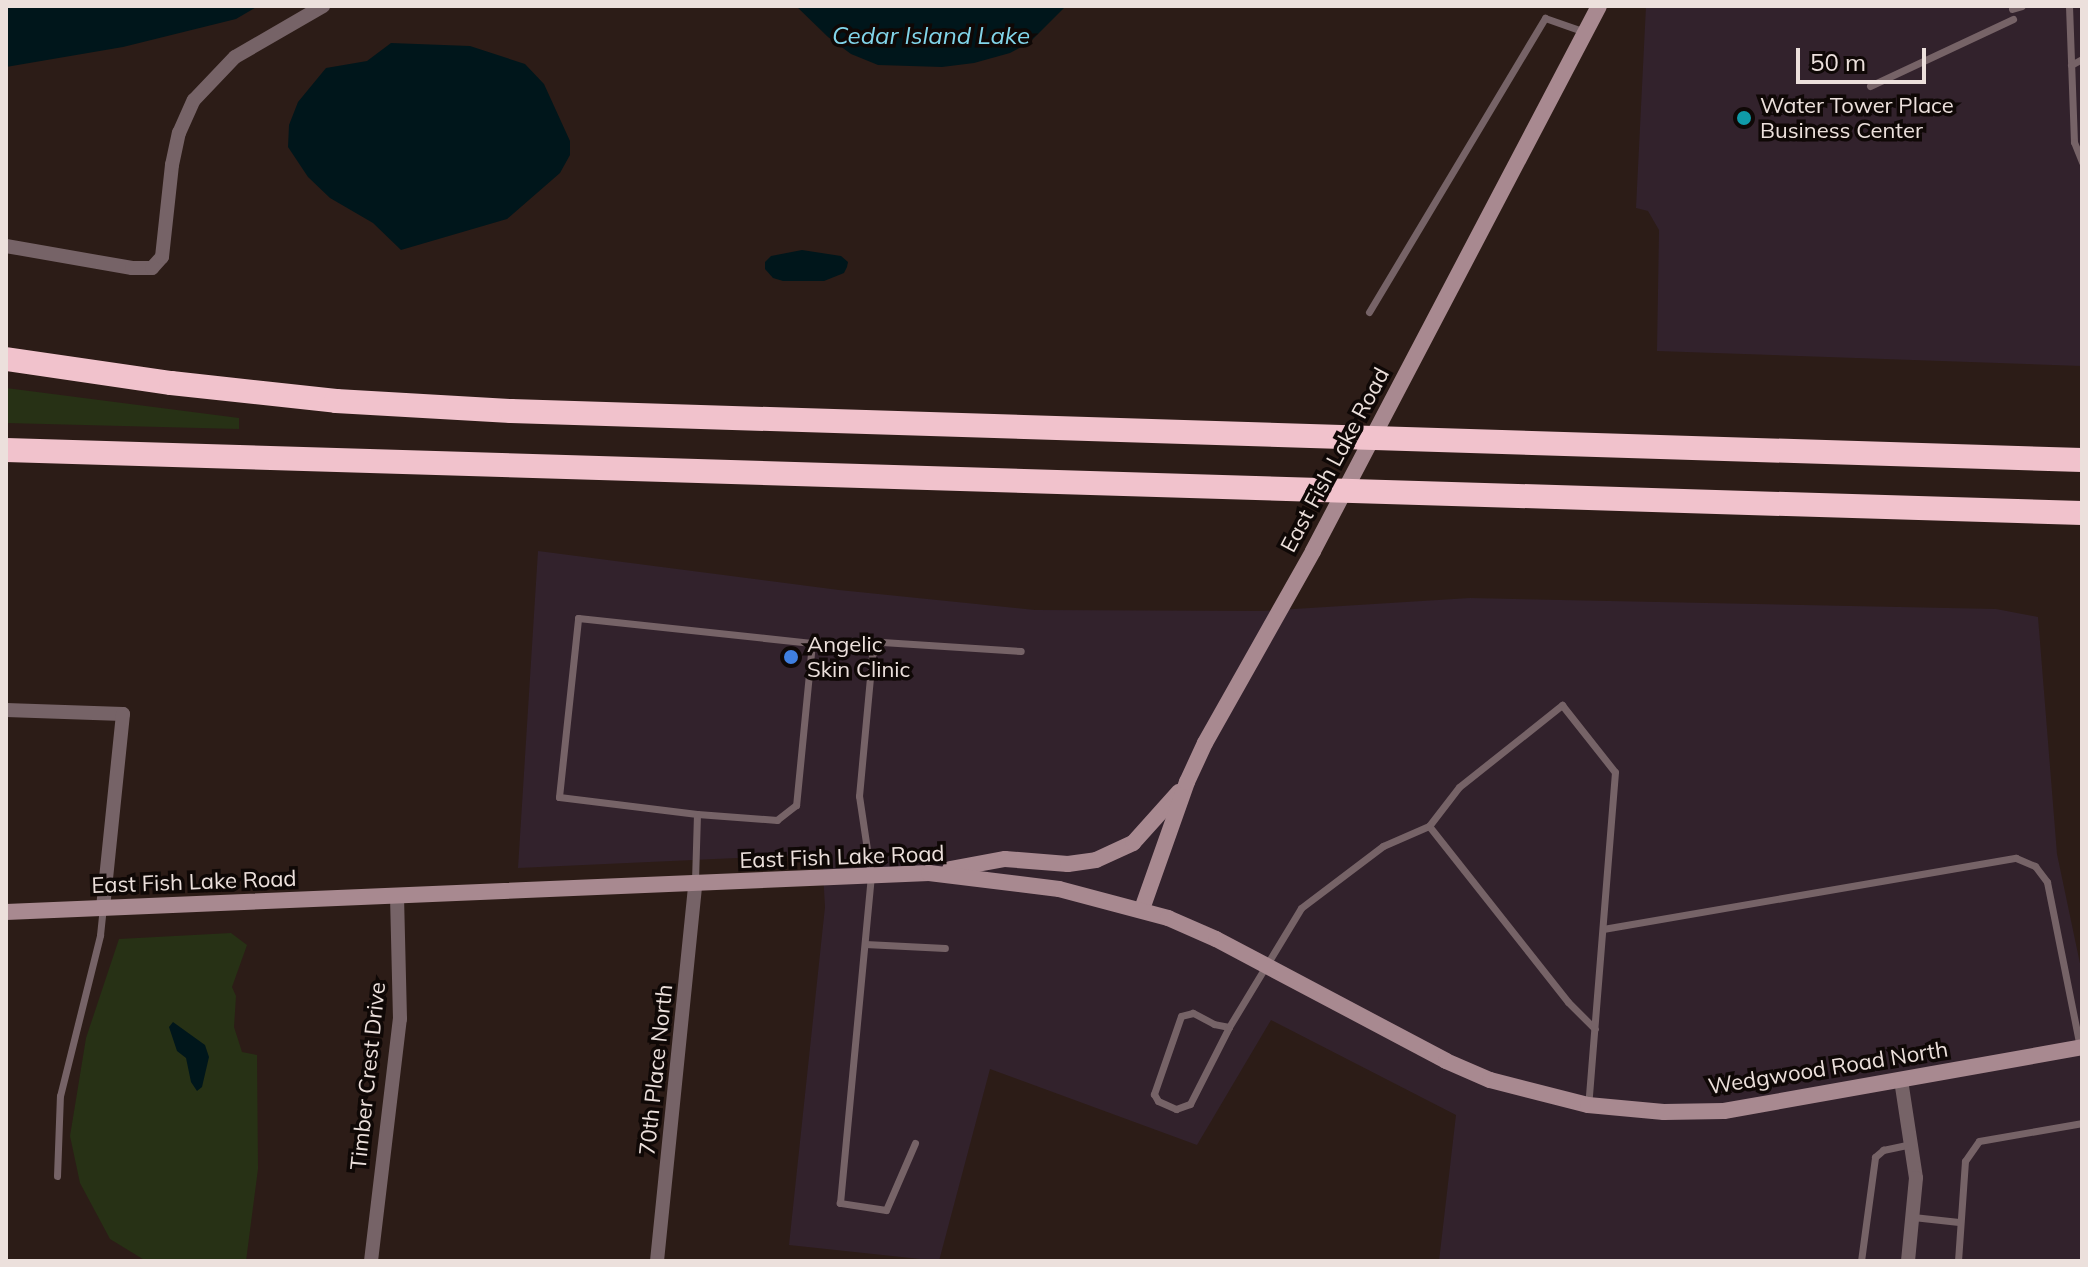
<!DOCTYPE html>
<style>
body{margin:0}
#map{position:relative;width:2088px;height:1267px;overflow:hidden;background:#2c1c17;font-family:Mulish,sans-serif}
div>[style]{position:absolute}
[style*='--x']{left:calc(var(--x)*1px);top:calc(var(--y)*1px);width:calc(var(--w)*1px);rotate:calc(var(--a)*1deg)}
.commercial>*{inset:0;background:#32222c}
.green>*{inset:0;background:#273115}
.water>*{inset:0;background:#00161b}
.lane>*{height:7px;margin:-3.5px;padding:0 3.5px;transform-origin:3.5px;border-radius:3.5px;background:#766367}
.street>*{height:14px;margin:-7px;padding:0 7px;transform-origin:7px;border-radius:7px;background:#766367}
.secondary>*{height:16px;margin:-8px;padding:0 8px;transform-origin:8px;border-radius:8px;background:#a88990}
.highway>*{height:24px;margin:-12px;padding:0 12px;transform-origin:12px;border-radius:12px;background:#f1c2cc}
.dots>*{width:22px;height:22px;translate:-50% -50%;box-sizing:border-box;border:4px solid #0f0806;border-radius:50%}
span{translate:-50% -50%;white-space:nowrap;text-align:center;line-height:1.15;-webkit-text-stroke:7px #0f0806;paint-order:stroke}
.poi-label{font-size:22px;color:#ece0dc}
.left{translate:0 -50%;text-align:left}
.street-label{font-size:22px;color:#ece0dc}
.water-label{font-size:24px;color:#82d5ea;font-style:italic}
.frame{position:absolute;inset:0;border:8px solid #ece0dc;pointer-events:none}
.scale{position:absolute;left:1796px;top:48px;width:130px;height:36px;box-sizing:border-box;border:4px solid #ece0dc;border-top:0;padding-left:10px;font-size:24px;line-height:28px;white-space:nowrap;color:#ece0dc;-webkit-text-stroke:6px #0f0806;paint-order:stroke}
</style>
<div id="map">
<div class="commercial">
<i style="clip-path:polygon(1646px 6px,2082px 6px,2082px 366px,1657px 351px,1659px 230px,1648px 211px,1636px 208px)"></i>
<i style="clip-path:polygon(538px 551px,839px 590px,1035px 610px,1262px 611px,1470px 598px,1996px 609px,2038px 617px,2057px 854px,2082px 973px,2082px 1261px,1439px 1261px,1456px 1115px,1271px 1020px,1197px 1145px,990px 1069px,939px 1261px,789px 1245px,825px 907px,822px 854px,518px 868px)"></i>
</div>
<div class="green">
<i style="clip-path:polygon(6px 388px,239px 418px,239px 429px,6px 423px)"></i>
<i style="clip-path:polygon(231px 933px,247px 945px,232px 987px,236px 996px,234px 1027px,242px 1052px,257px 1055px,258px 1169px,246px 1261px,146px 1261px,110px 1239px,80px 1183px,70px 1136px,86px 1038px,119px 939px)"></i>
</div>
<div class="water">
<i style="clip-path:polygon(6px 6px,258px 6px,236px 19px,123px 47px,6px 67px)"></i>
<i style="clip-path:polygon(796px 6px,1066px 6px,1029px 43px,1010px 53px,974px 63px,942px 67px,878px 65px,851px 54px,828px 37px)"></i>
<i style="clip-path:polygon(391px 43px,470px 46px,525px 64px,544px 84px,570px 141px,570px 155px,560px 173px,507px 219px,401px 250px,373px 223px,330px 198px,308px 177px,288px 147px,289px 125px,298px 102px,326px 68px,367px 61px)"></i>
<i style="clip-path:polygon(802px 250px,841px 256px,848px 262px,847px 267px,844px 273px,824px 281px,783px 281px,773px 278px,765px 269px,765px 262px,771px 256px)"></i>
<i style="clip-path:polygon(173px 1022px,205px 1045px,209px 1057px,202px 1087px,197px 1091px,191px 1082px,186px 1058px,177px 1051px,169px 1027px)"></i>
</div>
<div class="lane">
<i style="--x:2069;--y:6;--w:136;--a:87.9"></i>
<i style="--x:2074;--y:142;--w:22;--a:68"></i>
<i style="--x:2012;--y:9;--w:10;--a:-17"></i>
<i style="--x:2071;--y:65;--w:13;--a:-29"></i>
<i style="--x:1870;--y:86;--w:158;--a:-25.1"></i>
<i style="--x:1369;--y:312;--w:343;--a:-59.1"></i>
<i style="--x:1545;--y:18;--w:42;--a:19.3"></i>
<i style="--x:1429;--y:826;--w:224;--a:51.7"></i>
<i style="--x:1568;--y:1002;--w:38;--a:45"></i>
<i style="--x:695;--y:881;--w:67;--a:-88.3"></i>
<i style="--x:697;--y:814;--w:139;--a:-173"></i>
<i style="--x:559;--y:797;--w:180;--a:-83.9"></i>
<i style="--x:578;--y:618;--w:235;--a:6.1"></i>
<i style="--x:812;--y:643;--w:163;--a:95.6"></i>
<i style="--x:796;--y:805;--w:24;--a:142"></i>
<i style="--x:777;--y:820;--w:80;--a:-175.7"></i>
<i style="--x:1603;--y:929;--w:419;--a:-9.8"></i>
<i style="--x:2016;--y:858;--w:21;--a:23"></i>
<i style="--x:2035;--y:866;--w:20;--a:53"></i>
<i style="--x:2047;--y:882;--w:168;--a:78.7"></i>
<i style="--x:865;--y:944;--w:80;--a:2.9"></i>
<i style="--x:1229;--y:1027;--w:15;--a:-169"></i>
<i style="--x:1214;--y:1024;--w:24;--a:-152"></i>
<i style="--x:1193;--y:1013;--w:12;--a:166"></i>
<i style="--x:1181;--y:1016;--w:83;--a:109.1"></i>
<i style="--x:1154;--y:1094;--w:8;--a:60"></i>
<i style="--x:1158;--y:1101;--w:20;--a:24"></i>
<i style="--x:1176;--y:1109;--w:15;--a:-20"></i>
<i style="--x:1190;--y:1104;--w:86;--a:-63.1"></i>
<i style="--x:1229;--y:1027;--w:139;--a:-58.8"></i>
<i style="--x:1301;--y:908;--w:103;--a:-37.1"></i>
<i style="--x:1383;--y:846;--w:50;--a:-23.5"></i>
<i style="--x:1429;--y:826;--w:49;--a:-52.4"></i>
<i style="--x:1459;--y:787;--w:132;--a:-38.5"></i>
<i style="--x:1562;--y:705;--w:85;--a:51.7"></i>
<i style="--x:1615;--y:772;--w:334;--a:94.6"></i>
<i style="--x:915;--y:1143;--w:73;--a:113.4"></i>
<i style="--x:886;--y:1210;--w:47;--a:-171.3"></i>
<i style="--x:840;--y:1203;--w:328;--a:-84.6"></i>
<i style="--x:871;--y:876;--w:81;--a:-98.5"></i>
<i style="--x:859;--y:796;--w:142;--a:-84.7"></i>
<i style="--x:872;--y:655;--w:16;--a:-52"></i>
<i style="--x:882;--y:642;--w:139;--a:3.7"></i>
<i style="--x:57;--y:1176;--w:80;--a:-87.9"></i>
<i style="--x:60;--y:1096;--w:166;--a:-76"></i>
<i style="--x:100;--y:935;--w:27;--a:-84"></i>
<i style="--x:1913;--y:1217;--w:46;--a:6.2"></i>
<i style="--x:1861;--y:1261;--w:105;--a:-82.3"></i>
<i style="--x:1875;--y:1157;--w:11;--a:-41"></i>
<i style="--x:1883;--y:1150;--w:29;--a:-12"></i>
<i style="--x:1958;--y:1261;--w:100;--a:-86"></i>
<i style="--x:1965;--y:1161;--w:24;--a:-55"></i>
<i style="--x:1979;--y:1141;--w:105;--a:-9.9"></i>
</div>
<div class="street">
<i style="--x:6;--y:246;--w:128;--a:9.9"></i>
<i style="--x:132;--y:268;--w:20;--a:0"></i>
<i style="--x:152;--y:268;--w:15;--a:-48"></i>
<i style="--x:162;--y:257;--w:93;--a:-83.8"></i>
<i style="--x:172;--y:165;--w:33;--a:-78"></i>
<i style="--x:179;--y:133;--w:36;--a:-66"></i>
<i style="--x:194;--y:100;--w:59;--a:-46.4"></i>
<i style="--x:235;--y:57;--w:102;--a:-30.1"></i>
<i style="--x:6;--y:710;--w:117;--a:2"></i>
<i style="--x:123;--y:714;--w:195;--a:95.9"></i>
<i style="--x:1901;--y:1080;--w:99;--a:81.3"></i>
<i style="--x:1916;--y:1178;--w:83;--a:95.5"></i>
<i style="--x:371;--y:1261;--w:244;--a:-83.2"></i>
<i style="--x:400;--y:1019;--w:123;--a:-91.4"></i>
<i style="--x:657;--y:1261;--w:379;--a:-84.2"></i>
</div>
<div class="secondary">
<i style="--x:950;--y:869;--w:56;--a:-10.3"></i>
<i style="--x:1005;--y:859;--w:63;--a:4.5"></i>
<i style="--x:1068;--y:864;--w:28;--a:-8"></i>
<i style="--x:1096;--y:860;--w:41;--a:-24.7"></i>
<i style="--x:1133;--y:843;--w:69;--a:-48"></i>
<i style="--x:1142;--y:909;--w:135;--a:-70.5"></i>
<i style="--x:1187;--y:782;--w:43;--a:-65.2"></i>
<i style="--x:1205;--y:743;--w:220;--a:-60.6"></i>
<i style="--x:1313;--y:551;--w:615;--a:-62.31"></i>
<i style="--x:6;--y:912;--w:924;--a:-2.42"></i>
<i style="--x:929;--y:873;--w:131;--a:7"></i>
<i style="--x:1059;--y:889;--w:113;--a:14.9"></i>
<i style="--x:1168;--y:918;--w:52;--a:23.6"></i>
<i style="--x:1216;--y:939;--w:260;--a:27.9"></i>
<i style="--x:1446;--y:1061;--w:48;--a:23.4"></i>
<i style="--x:1490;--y:1080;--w:101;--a:14.3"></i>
<i style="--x:1588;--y:1105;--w:76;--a:5.3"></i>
<i style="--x:1664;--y:1112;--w:60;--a:-1"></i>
<i style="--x:1724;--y:1111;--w:364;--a:-10.1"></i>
</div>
<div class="highway">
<i style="--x:6;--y:359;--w:167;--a:8.3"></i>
<i style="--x:171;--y:383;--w:166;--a:6.2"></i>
<i style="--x:336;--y:401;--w:175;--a:3.3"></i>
<i style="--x:511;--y:411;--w:1572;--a:1.79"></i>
<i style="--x:6;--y:450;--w:2077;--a:1.74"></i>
</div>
<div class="dots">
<i style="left:1744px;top:118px;background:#0f9aa8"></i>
<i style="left:791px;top:657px;background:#3f7fe0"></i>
</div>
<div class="poi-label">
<span class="left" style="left:1760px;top:118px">Water Tower Place<br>Business Center</span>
<span class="left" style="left:807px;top:657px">Angelic<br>Skin Clinic</span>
</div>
<div class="street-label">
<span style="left:1335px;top:460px;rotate:-62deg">East Fish Lake Road</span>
<span style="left:842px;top:857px;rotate:-2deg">East Fish Lake Road</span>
<span style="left:194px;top:882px;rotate:-2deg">East Fish Lake Road</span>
<span style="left:1828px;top:1068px;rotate:-9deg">Wedgwood Road North</span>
<span style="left:656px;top:1070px;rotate:-84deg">70th Place North</span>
<span style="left:368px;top:1076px;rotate:-84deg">Timber Crest Drive</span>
</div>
<div class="water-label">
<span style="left:931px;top:36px">Cedar Island Lake</span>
</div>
<div class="frame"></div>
<div class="scale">50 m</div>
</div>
